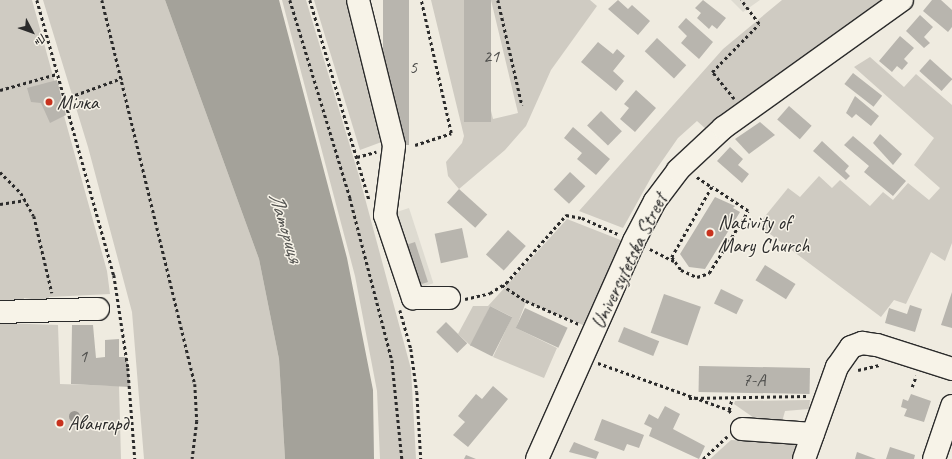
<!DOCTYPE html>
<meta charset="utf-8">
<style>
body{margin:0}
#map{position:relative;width:952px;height:459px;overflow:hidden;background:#efebe0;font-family:Caveat,sans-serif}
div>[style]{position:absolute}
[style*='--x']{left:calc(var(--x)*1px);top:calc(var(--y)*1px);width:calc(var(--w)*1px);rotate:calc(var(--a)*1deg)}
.built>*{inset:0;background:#dedbd1;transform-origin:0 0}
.green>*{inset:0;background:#cfcbc2}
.water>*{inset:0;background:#a4a29a}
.building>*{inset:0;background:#b8b5ae;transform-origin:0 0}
.path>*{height:2.5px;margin-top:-1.25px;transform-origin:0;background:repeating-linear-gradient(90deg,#2b2b2b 0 3px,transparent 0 6px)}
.roads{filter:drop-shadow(1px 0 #2b2b2b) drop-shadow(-1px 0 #2b2b2b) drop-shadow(0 1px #2b2b2b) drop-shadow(0 -1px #2b2b2b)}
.minor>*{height:22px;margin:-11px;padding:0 11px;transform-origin:11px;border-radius:11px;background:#f7f3e8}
.major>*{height:22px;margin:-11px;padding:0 11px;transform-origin:11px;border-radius:11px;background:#f7f3e8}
.trees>*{width:11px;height:11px;margin:-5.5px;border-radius:50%;background:#9a9791}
.dots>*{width:11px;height:11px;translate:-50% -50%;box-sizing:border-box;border:2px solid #f7f3e8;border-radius:50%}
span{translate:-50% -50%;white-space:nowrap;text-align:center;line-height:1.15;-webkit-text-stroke:3px #f7f3e8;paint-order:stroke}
.number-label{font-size:18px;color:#4e4e4c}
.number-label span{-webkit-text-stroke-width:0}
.poi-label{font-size:20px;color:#2b2b2b}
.left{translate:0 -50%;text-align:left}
.street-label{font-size:20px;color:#2b2b2b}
.water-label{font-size:21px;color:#555552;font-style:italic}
.north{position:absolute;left:12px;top:12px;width:40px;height:40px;-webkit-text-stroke:3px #f7f3e8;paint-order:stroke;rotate:131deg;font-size:11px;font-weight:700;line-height:16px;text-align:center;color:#2b2b2b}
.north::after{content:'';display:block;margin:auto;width:14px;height:18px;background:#2b2b2b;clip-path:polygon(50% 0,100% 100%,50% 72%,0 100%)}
</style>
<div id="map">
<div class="built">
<i style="clip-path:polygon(731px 0,760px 0,743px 12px)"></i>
<i style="left:409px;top:208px;width:79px;height:21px;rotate:72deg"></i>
</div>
<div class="green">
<i style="clip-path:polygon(0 0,32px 0,107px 271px,110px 294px,49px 297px,47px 301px,24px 298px,23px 302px,0 312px)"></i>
<i style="clip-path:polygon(43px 0,165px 0,259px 259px,279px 359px,285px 459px,144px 459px,132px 312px,88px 147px)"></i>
<i style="clip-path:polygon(282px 0,306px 0,359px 176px,411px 369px,416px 459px,380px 459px,377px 391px,355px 276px)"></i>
<i style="clip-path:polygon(314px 0,349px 0,387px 140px,360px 150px)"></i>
<i style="clip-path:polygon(431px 0,464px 0,493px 119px,518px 113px,491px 0,590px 0,597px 6px,551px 70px,526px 126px,505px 150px,459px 189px,448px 176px,446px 162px,462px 143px,464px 136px)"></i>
<i style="clip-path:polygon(782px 0,892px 0,708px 131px,697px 121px,678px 138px,653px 174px,623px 228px,579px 211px,723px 49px)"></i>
<i style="clip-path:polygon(870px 57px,904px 87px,916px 74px,952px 105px,952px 243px,945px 261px,931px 252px,906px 304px,894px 300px,881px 317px,758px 225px,788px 188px,800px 197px,819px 176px,832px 188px,840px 180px,870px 206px,883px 192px,893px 200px,908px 183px,929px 200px,940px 188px,914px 165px,934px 138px,854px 67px)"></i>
<i style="clip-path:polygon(567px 219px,623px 241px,583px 325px,526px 302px,516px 328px,557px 348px,544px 378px,493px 357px,512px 317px,490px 306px,471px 346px,458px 334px,473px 306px,488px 306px)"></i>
<i style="clip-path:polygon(0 323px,58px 325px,60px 384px,119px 386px,121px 459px,0 459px)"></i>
<i style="clip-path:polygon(810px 400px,809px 409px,785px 411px,782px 422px,757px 420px,734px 404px,735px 401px)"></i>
<i style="clip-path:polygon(731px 440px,803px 444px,797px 459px,710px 459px)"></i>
</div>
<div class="water">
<i style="clip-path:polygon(165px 0,279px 0,347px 258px,373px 390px,374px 459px,285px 459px,279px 359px,259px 259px)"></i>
</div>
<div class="building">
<i style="left:383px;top:0;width:26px;height:145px"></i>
<i style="left:464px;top:0;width:27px;height:122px"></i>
<i style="clip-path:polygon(618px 0,628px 9px,632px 5px,650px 21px,638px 35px,608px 9px)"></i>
<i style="clip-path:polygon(703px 0,726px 18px,717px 29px,712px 25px,709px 29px,697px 18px,701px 13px,695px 8px)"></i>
<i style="clip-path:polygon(932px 0,941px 0,952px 10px,952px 27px,948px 32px,923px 11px)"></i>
<i style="clip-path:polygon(920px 15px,933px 27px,924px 37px,930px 43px,924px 48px,906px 31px)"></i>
<i style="clip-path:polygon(686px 18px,713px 42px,699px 59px,681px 43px,687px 36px,678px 27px)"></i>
<i style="clip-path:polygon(900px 36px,914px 48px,904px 59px,908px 63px,902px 70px,897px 66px,892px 72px,879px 61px)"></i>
<i style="left:657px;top:38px;width:40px;height:18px;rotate:43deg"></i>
<i style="clip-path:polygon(598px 42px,613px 54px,617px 49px,625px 56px,613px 71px,624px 81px,616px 91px,581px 62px)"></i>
<i style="left:930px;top:59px;width:30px;height:16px;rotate:42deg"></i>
<i style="left:853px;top:73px;width:37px;height:14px;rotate:38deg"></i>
<i style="clip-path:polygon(57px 80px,66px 115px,50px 123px,41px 103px,31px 102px,27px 88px)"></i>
<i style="clip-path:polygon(636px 90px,656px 108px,635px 132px,620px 119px,629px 108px,624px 104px)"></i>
<i style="clip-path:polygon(855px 96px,879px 116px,871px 126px,856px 114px,852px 118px,846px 113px)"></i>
<i style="left:789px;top:106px;width:30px;height:18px;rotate:41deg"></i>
<i style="left:601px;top:111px;width:29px;height:20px;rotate:44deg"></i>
<i style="clip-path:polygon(760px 122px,775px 135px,749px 154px,735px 139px)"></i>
<i style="clip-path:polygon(573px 127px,610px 159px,596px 175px,577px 159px,582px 153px,564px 138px)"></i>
<i style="clip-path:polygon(880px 134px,902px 154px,893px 165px,873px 143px)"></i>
<i style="clip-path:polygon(853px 136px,906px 181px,893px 196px,864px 172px,869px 166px,844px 145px)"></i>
<i style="clip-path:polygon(822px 141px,849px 166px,845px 171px,850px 176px,846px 180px,813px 151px)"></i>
<i style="clip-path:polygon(730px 147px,743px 159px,738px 165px,749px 174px,742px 183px,717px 161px)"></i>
<i style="left:570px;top:172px;width:21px;height:24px;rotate:43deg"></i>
<i style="left:459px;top:189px;width:38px;height:18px;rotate:42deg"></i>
<i style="clip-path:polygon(715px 197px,735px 206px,733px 208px,740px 212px,705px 269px,689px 267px,680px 254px)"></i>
<i style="left:462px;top:228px;width:30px;height:28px;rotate:78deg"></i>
<i style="left:508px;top:230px;width:24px;height:33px;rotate:42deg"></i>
<i style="left:415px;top:242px;width:42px;height:16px;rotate:72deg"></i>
<i style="left:765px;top:265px;width:36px;height:18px;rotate:32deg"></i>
<i style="left:721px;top:289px;width:25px;height:16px;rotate:26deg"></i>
<i style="clip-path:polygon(952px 292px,952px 328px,941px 325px)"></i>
<i style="left:664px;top:294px;width:39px;height:41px;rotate:19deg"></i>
<i style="clip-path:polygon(910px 305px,922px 309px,915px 332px,885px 323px,889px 308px,907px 314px)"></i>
<i style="left:490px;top:306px;width:25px;height:44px;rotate:27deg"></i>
<i style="left:525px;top:308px;width:47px;height:22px;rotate:25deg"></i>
<i style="left:446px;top:322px;width:30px;height:14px;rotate:45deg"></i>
<i style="clip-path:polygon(72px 325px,93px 325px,96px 358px,105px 357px,105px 340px,119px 339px,119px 357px,127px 357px,130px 387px,71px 384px)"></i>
<i style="left:624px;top:327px;width:38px;height:16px;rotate:22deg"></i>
<i style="left:699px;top:366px;width:111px;height:26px;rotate:1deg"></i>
<i style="clip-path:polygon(493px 386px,508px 399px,468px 447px,453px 435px,465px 422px,458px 416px,476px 394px,482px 399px)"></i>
<i style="clip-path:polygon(911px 394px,931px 401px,924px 422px,904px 416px,907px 409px,901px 407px,903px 399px,908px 401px)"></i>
<i style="clip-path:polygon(665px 406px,680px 414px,673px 429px,705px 446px,699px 459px,649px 436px,652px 428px,644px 424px,649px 414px,658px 419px)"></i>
<i style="clip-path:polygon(602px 419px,644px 435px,639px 448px,627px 444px,624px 451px,594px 440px)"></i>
<i style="clip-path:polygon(574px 442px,599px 452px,596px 459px,569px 452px)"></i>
<i style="clip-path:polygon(890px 447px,915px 455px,914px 459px,886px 459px)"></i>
<i style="clip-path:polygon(857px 452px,876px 459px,855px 459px)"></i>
<i style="clip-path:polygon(466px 455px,476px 459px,464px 459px)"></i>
</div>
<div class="path">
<i style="--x:37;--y:0;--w:286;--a:74.4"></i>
<i style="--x:114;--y:275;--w:94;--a:81.4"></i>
<i style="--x:128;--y:368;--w:91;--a:85.6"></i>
<i style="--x:102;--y:0;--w:395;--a:76.4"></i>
<i style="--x:195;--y:384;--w:37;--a:87"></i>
<i style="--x:197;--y:421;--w:38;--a:97"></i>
<i style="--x:290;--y:0;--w:207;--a:73.1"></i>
<i style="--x:350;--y:198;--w:167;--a:75.5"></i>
<i style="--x:392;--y:360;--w:100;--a:84.2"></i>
<i style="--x:310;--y:0;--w:208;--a:73.5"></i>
<i style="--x:498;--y:0;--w:108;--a:77.1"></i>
<i style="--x:0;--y:90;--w:59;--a:-15.7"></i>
<i style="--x:64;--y:99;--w:62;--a:-19.9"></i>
<i style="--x:734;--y:99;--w:35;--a:-129"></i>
<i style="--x:712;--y:72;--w:67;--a:-45.6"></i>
<i style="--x:759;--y:24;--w:30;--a:-127"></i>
<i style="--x:415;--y:145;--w:38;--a:-18"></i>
<i style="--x:451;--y:133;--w:136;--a:-102.7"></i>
<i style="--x:357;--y:157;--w:20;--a:-15"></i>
<i style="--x:0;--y:172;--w:30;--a:45"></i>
<i style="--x:21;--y:193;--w:26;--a:61"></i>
<i style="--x:34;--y:216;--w:79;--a:76.8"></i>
<i style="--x:697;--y:177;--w:18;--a:34"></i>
<i style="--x:712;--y:187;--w:81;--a:119.7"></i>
<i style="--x:672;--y:257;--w:16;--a:55"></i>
<i style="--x:681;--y:270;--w:17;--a:24"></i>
<i style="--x:697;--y:277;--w:13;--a:-18"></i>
<i style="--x:709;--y:273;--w:73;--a:-57.8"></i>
<i style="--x:748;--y:211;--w:43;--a:-146.3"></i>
<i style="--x:0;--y:204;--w:26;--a:-9"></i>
<i style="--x:650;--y:249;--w:27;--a:27"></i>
<i style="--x:502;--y:285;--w:29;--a:34"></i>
<i style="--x:526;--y:301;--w:58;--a:23.5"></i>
<i style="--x:465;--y:299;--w:26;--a:-13"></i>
<i style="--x:490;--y:293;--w:19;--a:-32"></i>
<i style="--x:506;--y:283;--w:91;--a:-48.6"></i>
<i style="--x:566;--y:215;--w:16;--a:11"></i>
<i style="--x:582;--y:218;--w:39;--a:24"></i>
<i style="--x:400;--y:310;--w:41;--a:74.2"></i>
<i style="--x:411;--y:349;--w:43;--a:82.1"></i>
<i style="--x:417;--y:392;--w:67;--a:86.6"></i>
<i style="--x:598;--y:363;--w:139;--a:19.7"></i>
<i style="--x:729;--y:410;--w:5;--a:53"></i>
<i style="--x:858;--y:370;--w:23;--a:-13"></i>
<i style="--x:912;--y:387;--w:12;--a:-70"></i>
<i style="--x:689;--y:398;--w:119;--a:-1"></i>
<i style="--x:729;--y:410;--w:12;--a:-76"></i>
<i style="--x:703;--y:459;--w:33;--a:-43"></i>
</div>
<div class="roads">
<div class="minor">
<i style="--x:358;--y:0;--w:150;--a:76.1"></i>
<i style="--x:394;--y:146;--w:70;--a:97.4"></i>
<i style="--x:385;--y:215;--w:88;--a:71.4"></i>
<i style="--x:413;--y:298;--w:36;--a:0"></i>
<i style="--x:0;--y:312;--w:98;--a:-1.8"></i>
<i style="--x:742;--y:429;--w:71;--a:4"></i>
<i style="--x:804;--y:459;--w:98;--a:-70.3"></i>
<i style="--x:837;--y:367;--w:24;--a:-55"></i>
<i style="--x:851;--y:347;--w:12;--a:-20"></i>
<i style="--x:862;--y:343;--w:15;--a:8"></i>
<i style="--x:877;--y:345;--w:79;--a:17.7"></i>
<i style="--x:934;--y:459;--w:56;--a:-71.2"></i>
</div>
<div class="major">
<i style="--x:537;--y:459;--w:239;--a:-66"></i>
<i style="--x:634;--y:241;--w:45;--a:-62.3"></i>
<i style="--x:655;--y:201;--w:39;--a:-53"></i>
<i style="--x:678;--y:170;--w:62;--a:-43"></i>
<i style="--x:723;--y:128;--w:220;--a:-35.6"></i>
</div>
</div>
<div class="trees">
<i style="left:74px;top:416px"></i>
</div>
<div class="dots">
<i style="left:49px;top:102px;background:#c8321e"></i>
<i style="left:710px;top:233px;background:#c8321e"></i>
<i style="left:60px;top:423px;background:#c8321e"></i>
</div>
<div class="number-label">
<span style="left:491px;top:56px">21</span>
<span style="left:413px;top:67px">5</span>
<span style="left:83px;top:356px">1</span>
<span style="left:754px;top:380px">7-А</span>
</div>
<div class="poi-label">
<span class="left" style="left:57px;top:102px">Мілка</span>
<span class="left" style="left:718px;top:234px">Nativity of<br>Mary Church</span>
<span class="left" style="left:68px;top:423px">Авангард</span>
</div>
<div class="street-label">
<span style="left:629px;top:261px;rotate:-64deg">Universytetska Street</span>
</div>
<div class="water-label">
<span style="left:286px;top:227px;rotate:73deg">Латориця</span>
</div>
<div class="north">Пн</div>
</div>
